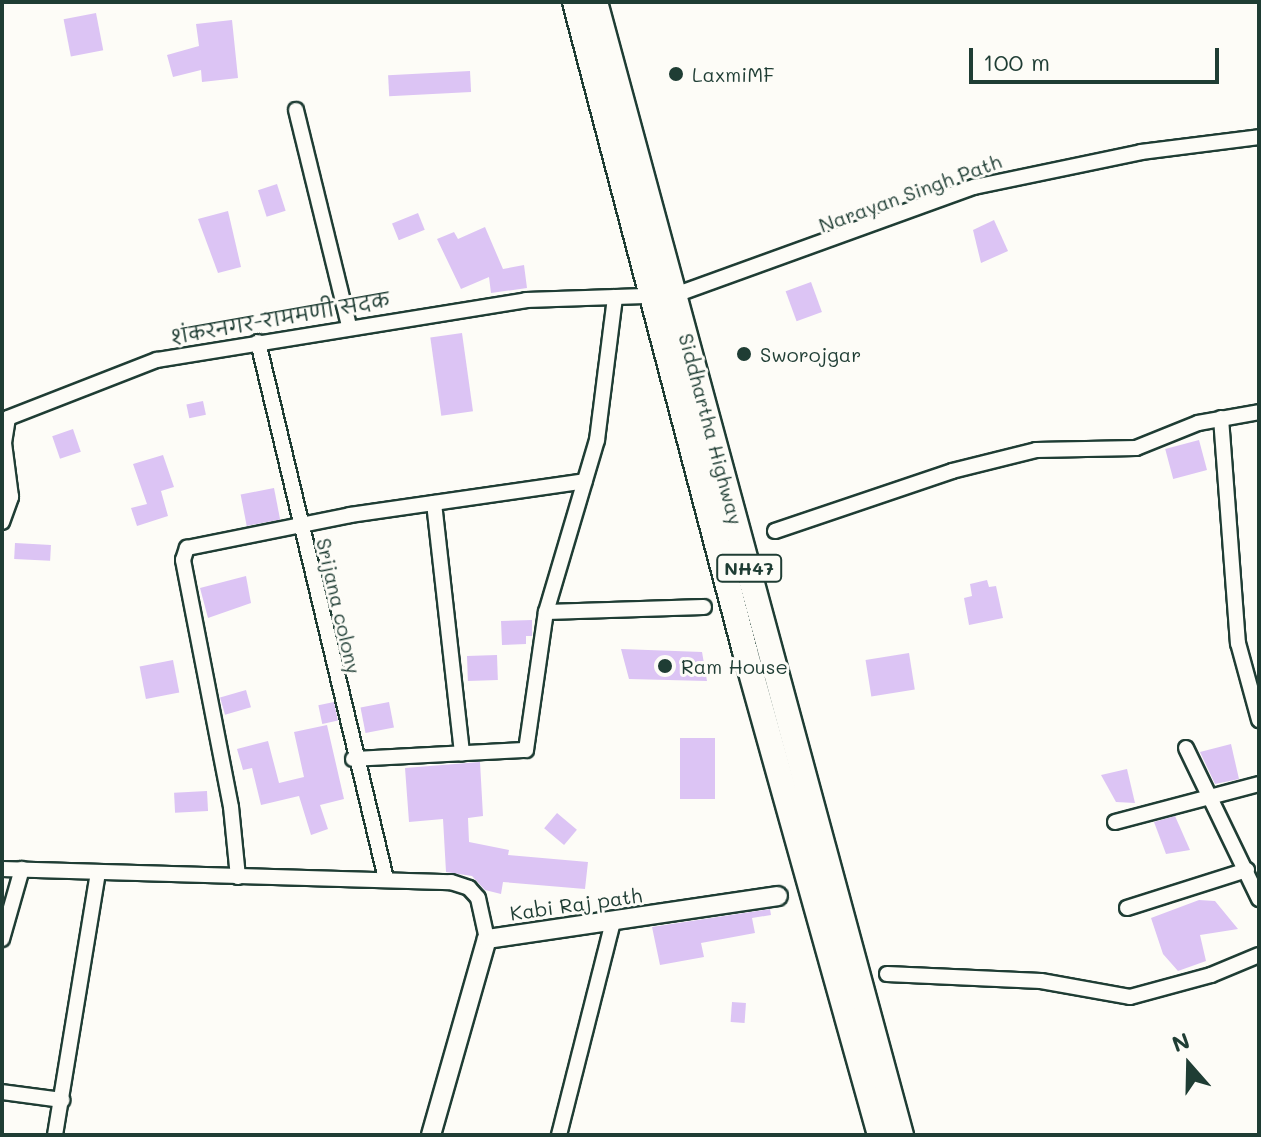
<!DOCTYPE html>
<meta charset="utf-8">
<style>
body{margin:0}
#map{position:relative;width:1261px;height:1137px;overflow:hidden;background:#fdfcf7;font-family:Mali,"Playpen Sans Deva",sans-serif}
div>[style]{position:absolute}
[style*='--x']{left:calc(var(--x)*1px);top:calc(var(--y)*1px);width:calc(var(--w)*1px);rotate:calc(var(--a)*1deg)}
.building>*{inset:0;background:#dcc4f4;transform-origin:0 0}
.roads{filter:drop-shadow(2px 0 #1f3d34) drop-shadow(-2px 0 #1f3d34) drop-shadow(0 2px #1f3d34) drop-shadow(0 -2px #1f3d34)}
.minor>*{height:14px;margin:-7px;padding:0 7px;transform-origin:7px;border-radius:7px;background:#fdfcf7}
.tertiary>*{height:18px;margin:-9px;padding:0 9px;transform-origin:9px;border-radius:9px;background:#fdfcf7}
.trunk>*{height:24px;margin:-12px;padding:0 12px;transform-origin:12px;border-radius:12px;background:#fdfcf7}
.dots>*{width:22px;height:22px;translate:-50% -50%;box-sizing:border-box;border:4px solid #fdfcf7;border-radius:50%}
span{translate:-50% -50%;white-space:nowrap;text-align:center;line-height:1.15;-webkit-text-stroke:6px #fdfcf7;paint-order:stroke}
.shield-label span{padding:2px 6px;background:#fdfcf7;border:2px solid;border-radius:6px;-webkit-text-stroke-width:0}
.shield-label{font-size:18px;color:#1f3d34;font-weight:700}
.poi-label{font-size:20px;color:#1f3d34}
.left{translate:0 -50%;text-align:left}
.street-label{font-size:20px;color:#1f3d34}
.frame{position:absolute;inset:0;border:4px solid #1f3d34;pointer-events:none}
.north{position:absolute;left:1149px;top:1025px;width:80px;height:80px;-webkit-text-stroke:6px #fdfcf7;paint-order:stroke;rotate:340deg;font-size:22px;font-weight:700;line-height:32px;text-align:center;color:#1f3d34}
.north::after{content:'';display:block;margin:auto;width:28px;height:36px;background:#1f3d34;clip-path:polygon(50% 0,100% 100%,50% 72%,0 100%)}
.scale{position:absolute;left:969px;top:48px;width:250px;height:36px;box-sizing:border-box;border:4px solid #1f3d34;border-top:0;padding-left:10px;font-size:24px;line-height:28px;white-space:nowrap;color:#1f3d34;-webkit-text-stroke:6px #fdfcf7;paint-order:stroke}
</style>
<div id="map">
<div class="building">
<i style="left:96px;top:13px;width:38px;height:33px;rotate:79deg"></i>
<i style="clip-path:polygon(232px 20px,238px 78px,202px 82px,201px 70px,173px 77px,167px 55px,199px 46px,196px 24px)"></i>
<i style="left:470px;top:71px;width:21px;height:82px;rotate:87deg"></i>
<i style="left:277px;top:184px;width:28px;height:20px;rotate:72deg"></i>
<i style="clip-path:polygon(228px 211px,241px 267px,218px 273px,198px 219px)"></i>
<i style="left:418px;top:213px;width:18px;height:28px;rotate:68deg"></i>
<i style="clip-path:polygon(994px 220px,1008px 251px,981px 263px,973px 230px)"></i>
<i style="clip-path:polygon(485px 227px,503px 269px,524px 265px,527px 288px,491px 293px,489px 277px,461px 289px,437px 239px,454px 232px,458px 239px)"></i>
<i style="left:811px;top:282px;width:32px;height:27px;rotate:70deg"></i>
<i style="left:462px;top:333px;width:79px;height:32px;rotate:82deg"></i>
<i style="left:203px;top:401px;width:14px;height:17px;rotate:78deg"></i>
<i style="left:73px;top:429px;width:24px;height:22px;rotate:71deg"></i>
<i style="left:1199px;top:440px;width:31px;height:35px;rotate:75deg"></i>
<i style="clip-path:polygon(163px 455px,174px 487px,161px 491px,168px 516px,137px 526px,131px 508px,147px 504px,133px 464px)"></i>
<i style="left:274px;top:488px;width:32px;height:34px;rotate:79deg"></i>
<i style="left:15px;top:543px;width:36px;height:16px;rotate:3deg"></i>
<i style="clip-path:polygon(246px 576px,251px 603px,208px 618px,200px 588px)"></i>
<i style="clip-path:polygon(987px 580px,989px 587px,996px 586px,1003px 618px,969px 625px,964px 598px,972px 596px,970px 584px)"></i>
<i style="clip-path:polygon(532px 620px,532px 636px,526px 636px,526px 644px,502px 645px,501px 621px)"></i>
<i style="clip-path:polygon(621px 649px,702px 652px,707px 681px,629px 679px)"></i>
<i style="left:909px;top:653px;width:37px;height:44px;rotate:81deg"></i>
<i style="left:497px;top:655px;width:25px;height:30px;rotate:88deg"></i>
<i style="left:173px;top:660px;width:33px;height:34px;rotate:79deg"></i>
<i style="left:246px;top:690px;width:18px;height:27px;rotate:74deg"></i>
<i style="left:334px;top:702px;width:19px;height:16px;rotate:78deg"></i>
<i style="left:389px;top:702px;width:26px;height:29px;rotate:79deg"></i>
<i style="clip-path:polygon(327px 725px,344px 799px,320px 805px,328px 829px,311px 835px,299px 796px,261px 805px,252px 768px,243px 770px,237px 749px,268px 741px,279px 783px,304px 777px,294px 732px)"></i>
<i style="left:680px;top:738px;width:35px;height:61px"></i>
<i style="clip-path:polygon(1231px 744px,1239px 779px,1215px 784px,1200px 752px)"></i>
<i style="clip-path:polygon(480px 762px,483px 816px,468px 818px,469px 842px,509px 850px,508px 855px,588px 862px,585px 889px,503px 882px,501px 894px,485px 890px,472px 876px,446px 872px,443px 819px,409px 822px,405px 768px)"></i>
<i style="clip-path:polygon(1127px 769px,1135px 803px,1116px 802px,1101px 775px)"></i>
<i style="left:207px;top:791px;width:20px;height:33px;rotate:87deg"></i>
<i style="left:557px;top:813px;width:26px;height:20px;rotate:40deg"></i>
<i style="clip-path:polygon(1175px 816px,1190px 850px,1166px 854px,1154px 822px)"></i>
<i style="clip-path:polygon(1199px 900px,1215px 901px,1238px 929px,1200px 935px,1206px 961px,1178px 971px,1163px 954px,1151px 918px)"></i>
<i style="clip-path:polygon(770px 909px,771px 915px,752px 918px,755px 933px,701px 943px,704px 957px,660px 965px,652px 927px)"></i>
<i style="left:732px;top:1002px;width:14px;height:20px;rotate:4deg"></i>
</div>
<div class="roads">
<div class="minor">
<i style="--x:296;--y:110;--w:221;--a:76.2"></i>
<i style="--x:258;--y:342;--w:552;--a:76.59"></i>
<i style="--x:1221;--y:418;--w:226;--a:85.7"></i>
<i style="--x:1238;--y:643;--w:80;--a:74.7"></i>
<i style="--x:434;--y:503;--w:252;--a:83.6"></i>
<i style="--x:2;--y:522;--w:27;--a:-70"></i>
<i style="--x:11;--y:497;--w:54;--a:-97.4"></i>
<i style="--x:4;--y:443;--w:25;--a:-81"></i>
<i style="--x:8;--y:418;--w:160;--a:-21.3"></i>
<i style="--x:157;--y:360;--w:374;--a:-9.2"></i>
<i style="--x:526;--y:300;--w:149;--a:-1.9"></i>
<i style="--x:675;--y:295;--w:318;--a:-19.9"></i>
<i style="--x:974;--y:187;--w:171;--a:-11.8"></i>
<i style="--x:1141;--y:152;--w:119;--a:-7.2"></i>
<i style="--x:775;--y:531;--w:187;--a:-18.7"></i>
<i style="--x:952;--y:471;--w:87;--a:-14"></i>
<i style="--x:1036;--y:450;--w:100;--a:-1.1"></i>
<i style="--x:1136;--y:448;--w:67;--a:-22"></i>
<i style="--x:1198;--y:423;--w:62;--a:-10.2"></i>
<i style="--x:546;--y:612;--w:179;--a:-73.5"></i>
<i style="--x:597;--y:440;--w:144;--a:-82.8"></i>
<i style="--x:1186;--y:748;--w:168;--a:64.2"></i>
<i style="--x:353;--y:759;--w:173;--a:-3"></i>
<i style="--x:526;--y:750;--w:139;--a:-81.8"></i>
<i style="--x:546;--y:612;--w:158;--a:-1.8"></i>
<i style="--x:1115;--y:822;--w:149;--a:-14.8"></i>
<i style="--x:2;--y:869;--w:449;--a:1.7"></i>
<i style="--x:451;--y:882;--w:19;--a:18"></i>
<i style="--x:469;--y:888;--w:13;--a:48"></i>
<i style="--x:478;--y:898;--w:42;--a:77.6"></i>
<i style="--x:238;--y:877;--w:70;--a:-95.7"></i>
<i style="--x:231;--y:807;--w:252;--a:-101"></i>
<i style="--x:183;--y:560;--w:13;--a:-72"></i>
<i style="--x:187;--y:548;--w:166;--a:-11.4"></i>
<i style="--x:350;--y:515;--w:237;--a:-8.2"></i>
<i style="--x:1127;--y:908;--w:126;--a:-17.6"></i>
<i style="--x:2;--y:939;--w:73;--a:-74.1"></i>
<i style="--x:887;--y:974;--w:154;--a:2.6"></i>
<i style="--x:1041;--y:981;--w:90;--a:10.2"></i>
<i style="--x:1130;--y:997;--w:84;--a:-15.2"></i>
<i style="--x:1211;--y:975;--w:52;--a:-22.6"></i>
<i style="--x:2;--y:1092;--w:61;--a:7.6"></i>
<i style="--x:55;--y:1135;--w:266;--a:-80.7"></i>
<i style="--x:559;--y:1135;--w:220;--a:-75.8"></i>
</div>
<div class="tertiary">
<i style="--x:431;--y:1135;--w:204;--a:-74.1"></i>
<i style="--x:487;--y:939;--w:294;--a:-8.4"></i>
</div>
<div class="trunk">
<i style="--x:575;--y:2;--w:671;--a:75.32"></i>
<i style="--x:745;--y:651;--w:502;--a:74.41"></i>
<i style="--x:595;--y:2;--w:1174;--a:74.89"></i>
</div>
</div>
<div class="dots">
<i style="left:676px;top:74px;background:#1f3d34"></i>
<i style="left:744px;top:354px;background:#1f3d34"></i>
<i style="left:665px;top:666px;background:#1f3d34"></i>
</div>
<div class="shield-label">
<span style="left:749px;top:568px">NH47</span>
</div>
<div class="poi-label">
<span class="left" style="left:692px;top:74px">LaxmiMF</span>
<span class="left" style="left:760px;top:354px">Sworojgar</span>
<span class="left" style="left:681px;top:666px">Ram House</span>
</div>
<div class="street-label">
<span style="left:910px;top:193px;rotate:-20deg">Narayan Singh Path</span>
<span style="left:280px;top:318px;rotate:-10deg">शंकरनगर-राममणी सदक</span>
<span style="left:711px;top:429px;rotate:75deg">Siddhartha Highway</span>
<span style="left:339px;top:606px;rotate:77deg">Srijana colony</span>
<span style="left:576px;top:904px;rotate:-8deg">Kabi Raj path</span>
</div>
<div class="frame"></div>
<div class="north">N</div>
<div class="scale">100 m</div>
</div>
